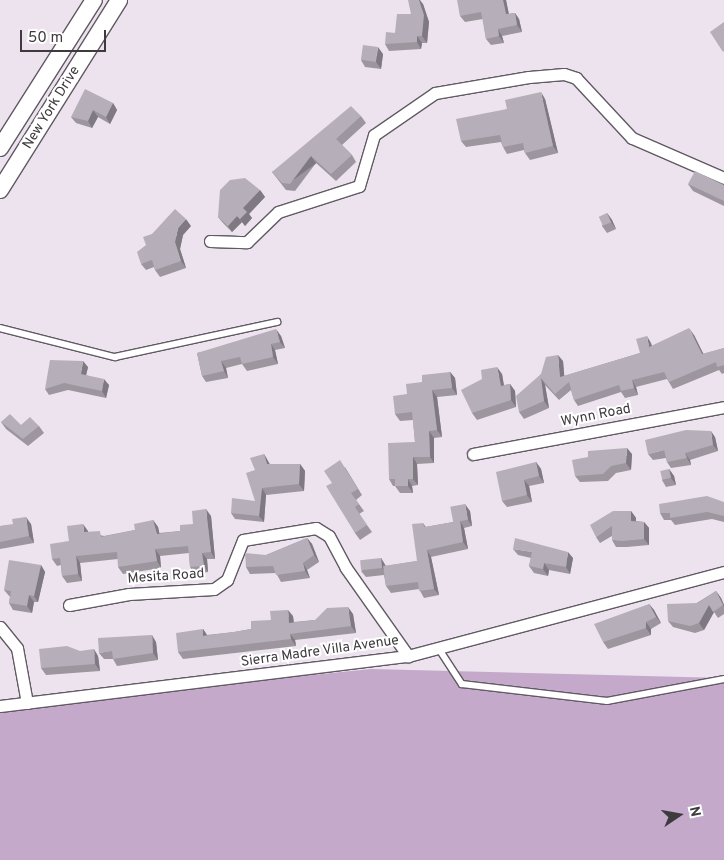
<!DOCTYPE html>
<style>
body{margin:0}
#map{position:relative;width:724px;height:860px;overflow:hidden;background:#ece3ee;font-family:Overpass,sans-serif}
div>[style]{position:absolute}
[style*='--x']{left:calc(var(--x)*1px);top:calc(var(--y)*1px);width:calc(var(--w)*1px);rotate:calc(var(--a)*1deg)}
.green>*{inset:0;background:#c4a9cb}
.roads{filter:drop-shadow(1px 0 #615a63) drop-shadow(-1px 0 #615a63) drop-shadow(0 1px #615a63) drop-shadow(0 -1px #615a63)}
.service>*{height:5.5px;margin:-2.75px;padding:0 2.75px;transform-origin:2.75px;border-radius:2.75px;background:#fff}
.minor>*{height:11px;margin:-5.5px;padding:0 5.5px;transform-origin:5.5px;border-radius:5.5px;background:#fff}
.secondary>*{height:16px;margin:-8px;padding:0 8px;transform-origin:8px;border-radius:8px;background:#fff}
.wall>*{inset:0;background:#9d969f}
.shaded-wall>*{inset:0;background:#7f7a82;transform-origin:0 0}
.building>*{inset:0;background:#b6aeb9;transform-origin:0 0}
span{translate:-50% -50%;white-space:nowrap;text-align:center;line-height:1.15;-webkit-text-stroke:4px #fff;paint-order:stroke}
.street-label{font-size:14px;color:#3e3a3e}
.north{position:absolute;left:654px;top:790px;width:50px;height:50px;-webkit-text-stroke:4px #fff;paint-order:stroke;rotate:78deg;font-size:14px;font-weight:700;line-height:20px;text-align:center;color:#3e3a3e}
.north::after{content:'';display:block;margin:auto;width:18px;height:22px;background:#3e3a3e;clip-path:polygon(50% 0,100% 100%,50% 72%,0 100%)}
.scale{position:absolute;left:20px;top:30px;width:86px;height:22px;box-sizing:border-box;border:2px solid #3e3a3e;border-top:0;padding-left:6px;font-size:15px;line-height:18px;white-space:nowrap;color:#3e3a3e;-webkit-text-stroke:4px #fff;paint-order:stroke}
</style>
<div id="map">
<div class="green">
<i style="clip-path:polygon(371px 669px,724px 678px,724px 860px,0 860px,0 706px)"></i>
</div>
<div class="roads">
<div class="service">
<i style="--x:0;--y:328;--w:119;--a:14.2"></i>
<i style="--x:115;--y:357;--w:166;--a:-12.2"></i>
<i style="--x:438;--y:647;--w:44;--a:57"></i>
<i style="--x:462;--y:684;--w:146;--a:6.7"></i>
<i style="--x:607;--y:701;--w:119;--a:-10.6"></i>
</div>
<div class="minor">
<i style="--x:210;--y:241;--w:37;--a:2"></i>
<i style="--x:247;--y:242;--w:43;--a:-44.1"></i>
<i style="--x:278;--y:212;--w:85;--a:-17.8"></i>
<i style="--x:359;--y:186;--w:53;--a:-73.6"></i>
<i style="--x:374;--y:135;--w:74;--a:-34.5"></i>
<i style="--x:435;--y:93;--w:95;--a:-9.7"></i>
<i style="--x:529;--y:77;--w:35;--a:-5"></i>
<i style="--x:564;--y:74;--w:13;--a:18"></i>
<i style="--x:576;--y:78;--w:82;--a:47"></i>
<i style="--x:632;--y:138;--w:100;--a:23.5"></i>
<i style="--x:473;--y:454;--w:255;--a:-10.6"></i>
<i style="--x:69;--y:605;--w:61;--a:-10.4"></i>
<i style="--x:129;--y:594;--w:85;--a:-3.4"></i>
<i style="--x:214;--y:589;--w:16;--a:-35"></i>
<i style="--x:227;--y:580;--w:43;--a:-68.2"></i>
<i style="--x:243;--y:540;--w:74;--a:-9.3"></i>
<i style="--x:316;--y:528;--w:15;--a:32"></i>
<i style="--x:329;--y:536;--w:36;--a:62"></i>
<i style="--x:346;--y:568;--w:108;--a:54.8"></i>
<i style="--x:0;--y:627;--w:27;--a:51"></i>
<i style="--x:17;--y:648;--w:56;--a:79.7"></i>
<i style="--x:0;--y:706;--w:411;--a:-7"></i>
<i style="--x:408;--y:656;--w:327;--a:-14.9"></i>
</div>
<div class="secondary">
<i style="--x:0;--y:148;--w:175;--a:-57.6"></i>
<i style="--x:0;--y:190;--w:224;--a:-57.9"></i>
</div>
</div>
<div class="wall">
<i style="clip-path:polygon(459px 0,506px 0,509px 14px,515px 13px,519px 19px,522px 32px,502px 36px,504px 43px,491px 45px,486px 39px,483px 19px,465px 22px,460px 16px)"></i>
<i style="clip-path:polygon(423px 4px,429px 22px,427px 43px,422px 43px,421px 49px,389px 51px,385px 44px,411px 14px)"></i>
<i style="clip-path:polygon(383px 54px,381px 69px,365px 67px,361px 60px)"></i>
<i style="clip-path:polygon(545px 99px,558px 153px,530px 160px,525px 153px,524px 150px,507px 154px,503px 147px,501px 142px,466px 147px,461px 141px,507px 109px)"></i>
<i style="clip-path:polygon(113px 103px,117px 110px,110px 124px,98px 117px,92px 128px,76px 123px,71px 117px)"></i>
<i style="clip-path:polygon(361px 116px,366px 123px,342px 145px,352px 155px,356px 162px,336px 181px,316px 163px,295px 191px,286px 190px,272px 172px)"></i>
<i style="clip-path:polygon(688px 184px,724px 185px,724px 206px,693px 191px)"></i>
<i style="clip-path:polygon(260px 190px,265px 197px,249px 214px,252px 218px,245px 226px,242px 222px,232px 232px,223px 223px,218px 217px)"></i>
<i style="clip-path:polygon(607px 213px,612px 220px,616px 229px,607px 233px,602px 226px)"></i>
<i style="clip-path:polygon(191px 226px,183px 235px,180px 249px,186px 268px,160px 277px,155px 270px,154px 267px,146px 270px,141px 264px)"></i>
<i style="clip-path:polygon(694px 335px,703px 354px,724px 348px,724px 373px,722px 374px,719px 370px,673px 389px,667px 379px,636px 387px,638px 395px,625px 398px,621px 392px,578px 406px,574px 400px,571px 390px,559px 400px,545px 385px,549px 408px,524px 419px,519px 412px,541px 374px,563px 361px,564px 376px,640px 353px,651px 343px,652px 346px)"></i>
<i style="clip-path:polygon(281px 336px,285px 348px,275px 350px,278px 364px,247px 371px,242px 364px,226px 368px,228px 378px,206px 382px,202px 376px,197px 353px)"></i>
<i style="clip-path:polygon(88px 367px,86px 375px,109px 385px,106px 398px,68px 390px,49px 395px,45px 389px)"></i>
<i style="clip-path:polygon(450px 372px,455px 378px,457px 395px,437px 397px,442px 437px,434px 438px,434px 463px,417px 464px,418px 485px,412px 486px,413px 493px,400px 493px,395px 486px,393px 486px,389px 479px,415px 442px,413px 420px,400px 421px,395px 414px,407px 394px,422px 382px)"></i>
<i style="clip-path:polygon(502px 374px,504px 385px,510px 384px,515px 391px,516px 407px,477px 420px,472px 413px)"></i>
<i style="clip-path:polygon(1px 422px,21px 425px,39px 426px,44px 433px,28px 446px,6px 429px)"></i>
<i style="clip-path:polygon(715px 437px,718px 451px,690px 460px,691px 465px,671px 468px,667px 462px,666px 458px,653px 460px,648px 454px)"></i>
<i style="clip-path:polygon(264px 454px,268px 461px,270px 464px,300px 464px,305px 471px,304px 491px,266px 495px,264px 522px,235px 519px,231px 513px,255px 501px,255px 470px)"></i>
<i style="clip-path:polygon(632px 454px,631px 470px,616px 473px,608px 481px,580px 482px,575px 476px)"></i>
<i style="clip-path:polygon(536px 462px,541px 469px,544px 483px,529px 486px,532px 502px,507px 507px,502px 501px)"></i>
<i style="clip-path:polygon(345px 467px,362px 495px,356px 500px,364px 511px,359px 514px,372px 532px,360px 540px,355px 533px,332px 483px)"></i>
<i style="clip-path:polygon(669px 469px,674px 476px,676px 485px,666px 487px,662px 480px)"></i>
<i style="clip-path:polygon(724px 502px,724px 522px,712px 519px,675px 525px,671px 520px,664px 520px,660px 513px)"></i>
<i style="clip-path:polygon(470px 511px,472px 526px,464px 528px,468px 549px,431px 557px,439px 595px,424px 598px,419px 589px,391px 593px,386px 586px,384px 575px,366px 577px,361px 571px,381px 558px,386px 566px,417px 561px,423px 523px,426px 527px,453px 522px)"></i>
<i style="clip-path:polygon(631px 511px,636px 518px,636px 521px,644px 522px,649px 528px,649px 545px,627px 547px,616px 547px,612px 540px,612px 536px,600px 543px,596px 537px)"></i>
<i style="clip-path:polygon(211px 516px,215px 559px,207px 559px,208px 572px,195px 574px,190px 567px,189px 553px,160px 556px,161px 568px,123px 574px,118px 567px,118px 559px,80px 563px,82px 581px,67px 583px,62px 576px,61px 565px,57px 566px,52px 559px,69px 541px,88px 531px,88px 532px,104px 536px,135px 530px,153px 520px,158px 527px,159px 533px,180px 531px,193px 524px)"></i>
<i style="clip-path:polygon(31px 524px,34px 543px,0 549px,0 526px)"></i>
<i style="clip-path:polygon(307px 538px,312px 544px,319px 562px,307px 570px,310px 578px,281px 582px,276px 573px,250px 574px,246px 567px,266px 555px)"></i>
<i style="clip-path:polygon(513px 549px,573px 558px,570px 574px,549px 570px,548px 576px,534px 573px,529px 566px,531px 558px,518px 555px)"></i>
<i style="clip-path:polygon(41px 565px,45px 572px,38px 602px,34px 602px,32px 613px,13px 610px,9px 603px,10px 597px,4px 590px)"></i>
<i style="clip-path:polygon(716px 591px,721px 598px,724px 605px,724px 614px,718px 618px,714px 612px,704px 630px,695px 633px,673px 627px,668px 621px)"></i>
<i style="clip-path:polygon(649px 604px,654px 610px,661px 623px,651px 629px,651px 635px,608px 649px,603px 642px)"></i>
<i style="clip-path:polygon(353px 614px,356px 633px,295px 640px,296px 646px,183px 659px,178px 652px,203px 629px,207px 635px,234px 632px,251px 629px,271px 620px,293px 616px,294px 622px,315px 620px)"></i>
<i style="clip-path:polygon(156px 642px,158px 660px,117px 666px,113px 659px,104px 659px,99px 653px)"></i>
<i style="clip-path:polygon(80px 651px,98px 656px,100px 671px,46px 675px,41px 668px)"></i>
</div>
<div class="shaded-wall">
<i style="clip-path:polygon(419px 0,420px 0,423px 4px,429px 22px,427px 43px,422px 36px)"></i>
<i style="clip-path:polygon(503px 0,506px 0,510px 21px,506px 14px)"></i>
<i style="clip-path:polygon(515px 13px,519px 19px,522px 32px,517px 25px)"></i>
<i style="clip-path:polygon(498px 29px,502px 36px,504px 43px,499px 36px)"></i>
<i style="clip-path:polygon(417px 36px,422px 43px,421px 49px,417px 42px)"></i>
<i style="clip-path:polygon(378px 47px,383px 54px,381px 69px,376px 62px)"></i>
<i style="clip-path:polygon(541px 92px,545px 99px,558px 153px,553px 146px)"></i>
<i style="clip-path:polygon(113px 103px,117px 110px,110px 124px,106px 117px)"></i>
<i style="clip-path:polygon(93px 110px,98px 117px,92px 128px,88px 121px)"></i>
<i style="left:311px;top:156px;width:9px;height:35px;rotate:54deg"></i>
<i style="clip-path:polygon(260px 190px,265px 197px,249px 214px,252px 218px,245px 226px,240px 219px,243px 208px)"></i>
<i style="clip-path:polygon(607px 213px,612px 220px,616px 229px,611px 222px)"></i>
<i style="clip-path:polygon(237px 216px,242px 222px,232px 232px,228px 226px)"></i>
<i style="clip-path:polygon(186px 219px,191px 226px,183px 235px,180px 249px,186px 268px,181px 261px,175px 242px,178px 228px)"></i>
<i style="clip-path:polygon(689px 328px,694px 335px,707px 361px,702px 354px)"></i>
<i style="clip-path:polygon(276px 329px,281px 336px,285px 348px,280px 342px)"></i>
<i style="clip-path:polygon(647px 336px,651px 343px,654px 354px,649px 347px)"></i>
<i style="clip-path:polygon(271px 344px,275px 350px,278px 364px,273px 357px)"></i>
<i style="clip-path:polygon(558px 355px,563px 361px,565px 384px,560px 377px)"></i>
<i style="clip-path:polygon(83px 361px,88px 367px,85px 380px,81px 374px)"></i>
<i style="clip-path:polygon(221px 361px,226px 368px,228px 378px,224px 371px)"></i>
<i style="clip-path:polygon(497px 367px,502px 374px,505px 393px,501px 386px)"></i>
<i style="clip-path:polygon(450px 372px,455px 378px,457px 395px,452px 388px)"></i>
<i style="clip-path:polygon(541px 378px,545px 385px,549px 408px,544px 401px)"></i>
<i style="clip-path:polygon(104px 379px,109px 385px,106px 398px,102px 391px)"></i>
<i style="clip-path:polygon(632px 380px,636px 387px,638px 395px,634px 388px)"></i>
<i style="clip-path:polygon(510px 384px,515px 391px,516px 407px,511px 400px)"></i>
<i style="clip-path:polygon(432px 390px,437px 397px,442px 437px,437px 430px)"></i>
<i style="clip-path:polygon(429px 431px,434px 438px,434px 463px,430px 457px)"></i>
<i style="clip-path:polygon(711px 431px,715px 437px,718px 451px,713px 445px)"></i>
<i style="clip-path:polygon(627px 448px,632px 454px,631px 470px,626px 463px)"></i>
<i style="clip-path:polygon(685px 453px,690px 460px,691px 465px,687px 458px)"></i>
<i style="clip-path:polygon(264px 454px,268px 461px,272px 471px,267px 464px)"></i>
<i style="clip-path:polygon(413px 457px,417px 464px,418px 485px,413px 479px)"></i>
<i style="clip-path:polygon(536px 462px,541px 469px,544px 483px,539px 476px)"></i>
<i style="clip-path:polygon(300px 464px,305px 471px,304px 491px,299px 484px)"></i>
<i style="clip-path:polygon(669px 469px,674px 476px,676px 485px,671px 478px)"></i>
<i style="clip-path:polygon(408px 479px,412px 486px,413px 493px,408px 486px)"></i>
<i style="clip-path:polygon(524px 480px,529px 486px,532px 502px,527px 495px)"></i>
<i style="clip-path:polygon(262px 488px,266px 495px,264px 522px,259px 516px)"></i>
<i style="clip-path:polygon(465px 504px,470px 511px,472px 526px,468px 520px)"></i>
<i style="clip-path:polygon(206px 509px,211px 516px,215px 559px,211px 552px)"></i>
<i style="clip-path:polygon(631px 511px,636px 518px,635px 528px,631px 521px)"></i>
<i style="clip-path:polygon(26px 517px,31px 524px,34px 543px,29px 536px)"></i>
<i style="clip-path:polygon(153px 520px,158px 527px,161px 540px,157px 534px)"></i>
<i style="clip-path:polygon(460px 521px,464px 528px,468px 549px,463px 542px)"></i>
<i style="clip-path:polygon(644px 522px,649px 528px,649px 545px,644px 539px)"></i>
<i style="clip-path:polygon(83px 524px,88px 531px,89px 539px,84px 532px)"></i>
<i style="clip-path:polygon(307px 538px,312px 544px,319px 562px,314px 555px)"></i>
<i style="clip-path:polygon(155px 549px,160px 556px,161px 568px,157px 561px)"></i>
<i style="clip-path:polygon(427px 550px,431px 557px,439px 595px,434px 589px)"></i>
<i style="clip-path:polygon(568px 552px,573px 558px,570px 574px,566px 567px)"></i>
<i style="clip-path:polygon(202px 553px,207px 559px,208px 572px,204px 566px)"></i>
<i style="clip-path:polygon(76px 556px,80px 563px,82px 581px,78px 574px)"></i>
<i style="clip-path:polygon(381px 558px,385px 565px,387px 575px,382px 568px)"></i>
<i style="clip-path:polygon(303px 563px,307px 570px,310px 578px,305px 571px)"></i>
<i style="clip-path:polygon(544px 563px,549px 570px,548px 576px,543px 569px)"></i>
<i style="clip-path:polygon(41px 565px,45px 572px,38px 602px,34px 596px)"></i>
<i style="clip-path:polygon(716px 591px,721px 598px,724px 605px,724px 607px)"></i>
<i style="clip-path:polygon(29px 595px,34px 602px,32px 613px,27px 606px)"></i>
<i style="clip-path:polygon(649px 604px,654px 610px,661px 623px,656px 617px)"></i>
<i style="clip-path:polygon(709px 605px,714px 612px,704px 630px,699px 623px)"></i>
<i style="clip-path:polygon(348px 607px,353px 614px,356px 633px,351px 626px)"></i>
<i style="clip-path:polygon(288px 610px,293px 616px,294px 629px,289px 623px)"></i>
<i style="clip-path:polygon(646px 622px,651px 629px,651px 635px,646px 628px)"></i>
<i style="clip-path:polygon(203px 629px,207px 635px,203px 636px)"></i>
<i style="clip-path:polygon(290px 634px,295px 640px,296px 646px,291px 639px)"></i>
<i style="clip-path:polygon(152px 635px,156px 642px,158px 660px,153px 653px)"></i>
<i style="clip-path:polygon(94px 649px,98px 656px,100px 671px,95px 664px)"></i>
</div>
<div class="building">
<i style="clip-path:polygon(408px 0,419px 0,424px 15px,422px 36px,417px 36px,417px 42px,385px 44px,386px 32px,395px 33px,397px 14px,411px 14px)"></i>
<i style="clip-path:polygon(457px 0,503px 0,506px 14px,515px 13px,517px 25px,498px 29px,499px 36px,486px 39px,481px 12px,460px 16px)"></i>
<i style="clip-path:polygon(724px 22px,724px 51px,723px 52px,710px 32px)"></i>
<i style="left:363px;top:45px;width:15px;height:15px;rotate:8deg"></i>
<i style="clip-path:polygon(85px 89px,113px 103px,106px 117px,93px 110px,88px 121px,71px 117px)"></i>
<i style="clip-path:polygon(541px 92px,553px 146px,525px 153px,523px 143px,503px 147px,500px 135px,461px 141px,456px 119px,507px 109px,505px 100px)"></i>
<i style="clip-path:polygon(351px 106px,361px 116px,336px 139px,352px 155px,331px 174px,311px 156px,290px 184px,282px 183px,272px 172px)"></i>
<i style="clip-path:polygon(695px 171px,724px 185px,724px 201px,688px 184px)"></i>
<i style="clip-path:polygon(245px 178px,260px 190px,243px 208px,247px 212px,240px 219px,237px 216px,228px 226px,218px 217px,220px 190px,230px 180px)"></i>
<i style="clip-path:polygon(175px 209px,186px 219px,178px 228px,175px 242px,181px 261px,155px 270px,152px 260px,141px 264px,137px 252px,146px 245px,143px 237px,152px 234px)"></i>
<i style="left:607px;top:213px;width:10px;height:9px;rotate:66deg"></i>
<i style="clip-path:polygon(689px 328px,702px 354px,724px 348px,724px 365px,717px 367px,716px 362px,669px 382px,664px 372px,632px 380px,634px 388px,621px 391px,619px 385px,574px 400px,569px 382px,555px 394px,541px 378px,544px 401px,519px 412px,516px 396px,541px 374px,546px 357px,558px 355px,560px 377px,640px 353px,636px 339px,647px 336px,649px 347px)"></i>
<i style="clip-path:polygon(276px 329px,280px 342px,271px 344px,273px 357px,242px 364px,240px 357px,221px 361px,224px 371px,202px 376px,197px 353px)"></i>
<i style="clip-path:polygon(50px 360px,83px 361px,81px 374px,104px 379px,102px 391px,64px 383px,45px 389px)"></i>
<i style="clip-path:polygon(497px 367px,501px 386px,510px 384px,511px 400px,472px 413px,461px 390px,482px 379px,481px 370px)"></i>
<i style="clip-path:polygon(450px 372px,452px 388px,432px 390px,437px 430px,429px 431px,430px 457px,413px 457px,413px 479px,408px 479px,408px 486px,395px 486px,395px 479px,389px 479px,388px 443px,415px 442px,412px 412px,395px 414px,393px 396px,407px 394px,406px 384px,422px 382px,422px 375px)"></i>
<i style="clip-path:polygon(10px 414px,21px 425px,30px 417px,39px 426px,23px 439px,1px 422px)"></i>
<i style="clip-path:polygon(686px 430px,711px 431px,713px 445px,685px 453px,687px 458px,667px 462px,664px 450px,648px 454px,645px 440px)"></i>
<i style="clip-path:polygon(627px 448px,626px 463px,611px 466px,603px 474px,575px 476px,572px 460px,588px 457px,588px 451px)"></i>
<i style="clip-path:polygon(264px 454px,267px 464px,300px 464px,299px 484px,262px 488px,259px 516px,231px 513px,232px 498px,255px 501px,246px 473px,255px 470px,250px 458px)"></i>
<i style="clip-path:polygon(340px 460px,358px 489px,351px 493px,359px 504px,355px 507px,367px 525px,355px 533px,326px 486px,332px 483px,324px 471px)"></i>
<i style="clip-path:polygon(536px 462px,539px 476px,524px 480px,527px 495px,502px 501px,496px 472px)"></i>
<i style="left:669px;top:469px;width:9px;height:9px;rotate:77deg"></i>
<i style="clip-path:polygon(707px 496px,724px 502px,724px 516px,707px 512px,670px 518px,670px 513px,660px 513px,659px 504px)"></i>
<i style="left:465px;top:504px;width:16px;height:15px;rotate:79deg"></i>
<i style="clip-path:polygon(206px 509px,211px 552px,202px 553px,204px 566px,190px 567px,188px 546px,155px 549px,157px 561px,118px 567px,117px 552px,76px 556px,78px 574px,62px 576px,60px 558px,52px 559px,50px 544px,69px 541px,67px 526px,83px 524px,84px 532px,100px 531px,101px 537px,135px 530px,134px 524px,153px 520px,157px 534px,180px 531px,180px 525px,193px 524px,192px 511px)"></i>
<i style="clip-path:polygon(613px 511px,631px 511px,631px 521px,644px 522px,644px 539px,622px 541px,612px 540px,612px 526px,596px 537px,590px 525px)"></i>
<i style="clip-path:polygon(26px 517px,29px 536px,0 542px,0 526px,13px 524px,12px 519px)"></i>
<i style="clip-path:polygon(460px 521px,463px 542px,427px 550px,434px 589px,419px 591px,418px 582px,386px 586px,383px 566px,417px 561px,412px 524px,423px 523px,424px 527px)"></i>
<i style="clip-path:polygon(307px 538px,314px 555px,303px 563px,305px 571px,276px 575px,273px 566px,246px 567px,245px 553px,266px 555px)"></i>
<i style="clip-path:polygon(515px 538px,568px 552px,566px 567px,544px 563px,543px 569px,529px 566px,532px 552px,513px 549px)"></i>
<i style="left:381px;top:558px;width:10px;height:21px;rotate:84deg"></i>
<i style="clip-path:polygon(9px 560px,41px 565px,34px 596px,29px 595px,27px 606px,9px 603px,11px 591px,4px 590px)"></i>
<i style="clip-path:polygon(716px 591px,723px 605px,713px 612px,709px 605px,699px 623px,690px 626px,668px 621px,667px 604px,698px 603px)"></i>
<i style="clip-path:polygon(649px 604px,656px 617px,646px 622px,646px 628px,603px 642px,594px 624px)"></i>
<i style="clip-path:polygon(348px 607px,351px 626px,290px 634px,291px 639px,178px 652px,176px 633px,203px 629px,203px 636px,234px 632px,251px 629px,251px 621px,271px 620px,270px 611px,288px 610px,289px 623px,315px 620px,327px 608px)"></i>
<i style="clip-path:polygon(152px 635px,153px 653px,113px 659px,112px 651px,99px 653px,98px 638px)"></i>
<i style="clip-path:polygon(67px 646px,80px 651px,94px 649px,95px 664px,41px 668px,39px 649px)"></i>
</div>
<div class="street-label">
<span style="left:52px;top:108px;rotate:-58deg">New York Drive</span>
<span style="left:596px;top:416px;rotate:-11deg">Wynn Road</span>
<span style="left:166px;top:577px;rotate:-4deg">Mesita Road</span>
<span style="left:320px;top:652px;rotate:-8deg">Sierra Madre Villa Avenue</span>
</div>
<div class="north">N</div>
<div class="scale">50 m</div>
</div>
